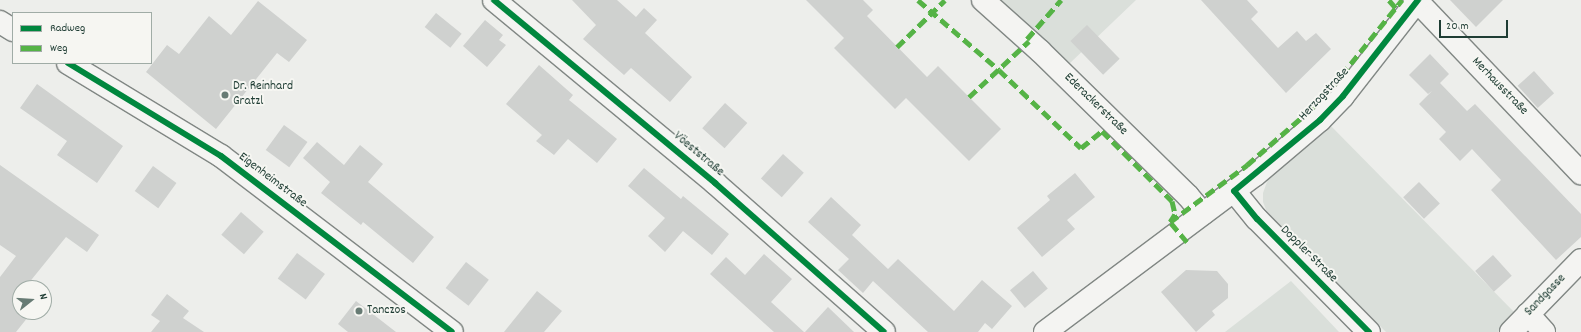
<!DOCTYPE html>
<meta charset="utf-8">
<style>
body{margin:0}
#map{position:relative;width:1581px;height:332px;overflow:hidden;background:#edeeeb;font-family:Dekko,sans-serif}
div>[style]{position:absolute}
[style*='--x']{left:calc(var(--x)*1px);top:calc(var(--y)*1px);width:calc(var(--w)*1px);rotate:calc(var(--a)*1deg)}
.green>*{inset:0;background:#dadfda}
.building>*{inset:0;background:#cfd1cf;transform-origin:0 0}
.roads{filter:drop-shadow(1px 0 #818784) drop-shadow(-1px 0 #818784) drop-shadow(0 1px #818784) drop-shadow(0 -1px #818784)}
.street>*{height:22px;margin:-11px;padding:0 11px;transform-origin:11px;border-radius:11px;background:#f4f4f2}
.quiet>*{height:5px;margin-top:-2.5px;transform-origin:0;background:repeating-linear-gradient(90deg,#55b346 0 10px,transparent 0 15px)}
.cycleway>*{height:6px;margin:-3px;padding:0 3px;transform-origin:3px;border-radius:3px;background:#00873e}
.dots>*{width:11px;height:11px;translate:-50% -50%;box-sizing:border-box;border:2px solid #f6f6f2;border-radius:50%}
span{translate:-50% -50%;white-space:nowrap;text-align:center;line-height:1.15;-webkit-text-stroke:4px #f6f6f2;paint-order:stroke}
.street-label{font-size:13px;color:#1f3d34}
.poi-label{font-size:13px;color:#1f3d34}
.left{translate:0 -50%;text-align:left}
.legend{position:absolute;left:12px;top:12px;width:140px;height:52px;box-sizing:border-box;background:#f6f6f2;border:1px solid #a0aca6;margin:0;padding:5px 7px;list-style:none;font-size:12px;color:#1f3d34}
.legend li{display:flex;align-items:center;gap:8px;height:20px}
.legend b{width:20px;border:1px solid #a0aca6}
.north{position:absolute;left:12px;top:280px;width:40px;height:40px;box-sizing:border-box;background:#f6f6f2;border:1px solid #a0aca6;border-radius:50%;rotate:73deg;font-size:11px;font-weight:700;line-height:16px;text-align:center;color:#1f3d34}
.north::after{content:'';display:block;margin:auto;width:14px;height:18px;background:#677b74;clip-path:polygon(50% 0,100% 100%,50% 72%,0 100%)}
.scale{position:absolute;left:1439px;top:20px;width:69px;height:18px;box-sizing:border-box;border:2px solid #1f3d34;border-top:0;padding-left:5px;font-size:12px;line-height:14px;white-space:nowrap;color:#1f3d34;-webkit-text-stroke:3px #f6f6f2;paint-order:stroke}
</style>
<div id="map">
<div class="green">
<i style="clip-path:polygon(1000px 0,1136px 0,1069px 64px)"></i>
<i style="clip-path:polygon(1331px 126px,1516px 314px,1498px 332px,1386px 332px,1267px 212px,1263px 202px,1263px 193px,1268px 179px)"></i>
<i style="clip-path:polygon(1291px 281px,1339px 332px,1225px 332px)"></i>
</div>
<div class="building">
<i style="clip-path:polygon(572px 0,617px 0,636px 17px,644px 8px,657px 20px,645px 33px,692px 77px,670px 102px,631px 68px,624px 75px,583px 39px,596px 25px)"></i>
<i style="clip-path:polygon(806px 0,863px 0,873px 10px,867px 16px,927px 77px,938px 66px,1001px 129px,969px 161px,906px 98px,895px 109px,834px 48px,844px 38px)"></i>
<i style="clip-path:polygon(1201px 0,1247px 0,1258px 12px,1251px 19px,1278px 48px,1297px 31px,1306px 41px,1316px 33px,1331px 49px,1286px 93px)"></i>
<i style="clip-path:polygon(1450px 0,1503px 0,1476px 27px)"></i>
<i style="clip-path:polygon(258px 1px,307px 40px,289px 62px,277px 53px,216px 129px,146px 72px,167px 45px,179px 54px,209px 16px,231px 35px)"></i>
<i style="left:436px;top:13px;width:33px;height:18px;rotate:39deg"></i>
<i style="clip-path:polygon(485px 20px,503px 35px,499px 40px,506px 45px,487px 67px,463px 46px)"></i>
<i style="left:1087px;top:25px;width:47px;height:23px;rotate:46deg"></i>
<i style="clip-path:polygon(1430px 54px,1449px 74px,1440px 83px,1467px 111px,1475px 104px,1581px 214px,1581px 237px,1556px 260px,1491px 190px,1501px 180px,1472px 149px,1460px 161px,1439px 139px,1446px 132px,1419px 104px,1432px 91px,1428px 94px,1409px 75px)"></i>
<i style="clip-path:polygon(539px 65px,573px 95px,569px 100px,617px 139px,597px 163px,568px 139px,554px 155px,536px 141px,542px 135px,506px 104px)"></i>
<i style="left:1534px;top:71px;width:30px;height:22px;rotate:48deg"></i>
<i style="clip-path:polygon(37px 84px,123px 146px,97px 183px,57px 155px,67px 141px,20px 108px)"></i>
<i style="left:725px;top:103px;width:30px;height:34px;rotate:42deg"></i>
<i style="left:284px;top:125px;width:29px;height:31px;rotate:36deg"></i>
<i style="clip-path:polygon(317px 142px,344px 165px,360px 145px,383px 164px,368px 182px,434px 237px,413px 263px,363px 222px,361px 225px,321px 193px,330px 182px,303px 158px)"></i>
<i style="left:783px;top:154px;width:28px;height:33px;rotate:42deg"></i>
<i style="clip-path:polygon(0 165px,99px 235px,87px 252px,66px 237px,28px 284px,34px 288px,20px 288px,20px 312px,32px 312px,16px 332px,0 332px,0 277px,16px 256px,0 245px)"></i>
<i style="left:153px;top:166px;width:29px;height:31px;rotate:36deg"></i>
<i style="clip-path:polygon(644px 168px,681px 199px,683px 196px,729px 234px,712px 255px,683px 231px,665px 252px,648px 236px,665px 218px,628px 186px)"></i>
<i style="clip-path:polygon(1075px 173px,1095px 197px,1067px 220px,1075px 229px,1042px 257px,1017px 228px,1050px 200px,1047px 196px)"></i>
<i style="left:1419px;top:182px;width:30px;height:22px;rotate:46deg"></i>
<i style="clip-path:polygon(831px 197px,861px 225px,852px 235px,888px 269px,898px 259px,954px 311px,982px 280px,1012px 306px,992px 329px,985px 323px,978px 332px,928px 332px,873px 281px,863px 293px,838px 270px,849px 259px,808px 222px)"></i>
<i style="left:241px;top:212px;width:30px;height:30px;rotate:41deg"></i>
<i style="left:297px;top:253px;width:35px;height:32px;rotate:37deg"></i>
<i style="clip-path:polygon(764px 254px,792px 279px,771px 302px,804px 332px,774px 332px,710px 274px,726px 257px,745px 275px)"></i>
<i style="left:1493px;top:255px;width:28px;height:24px;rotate:48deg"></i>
<i style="left:466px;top:262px;width:29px;height:33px;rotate:38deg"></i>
<i style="clip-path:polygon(1186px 270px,1217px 271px,1228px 284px,1228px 298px,1212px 311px,1215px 315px,1196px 332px,1161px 292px)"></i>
<i style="left:1033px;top:271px;width:23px;height:30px;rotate:50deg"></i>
<i style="clip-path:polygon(537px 291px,562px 311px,544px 332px,504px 332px)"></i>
<i style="clip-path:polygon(167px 294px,189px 311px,183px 318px,204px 332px,151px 332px,160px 321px,151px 315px)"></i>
<i style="clip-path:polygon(356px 301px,396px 332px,348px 332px,338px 324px)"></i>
<i style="clip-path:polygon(828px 307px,854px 332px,805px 332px)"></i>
</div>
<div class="roads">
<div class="street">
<i style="--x:494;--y:0;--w:287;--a:39.6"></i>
<i style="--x:715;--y:183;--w:225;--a:41.4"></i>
<i style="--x:983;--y:0;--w:76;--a:41.8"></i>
<i style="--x:1040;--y:51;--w:207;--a:44.4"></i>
<i style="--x:1188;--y:196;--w:23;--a:50"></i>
<i style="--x:1417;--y:1;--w:238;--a:46.4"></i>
<i style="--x:0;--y:22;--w:15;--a:32"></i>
<i style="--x:68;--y:63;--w:179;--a:31.3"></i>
<i style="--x:221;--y:156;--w:290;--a:37.3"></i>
<i style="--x:1234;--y:191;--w:36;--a:51"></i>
<i style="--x:1257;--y:219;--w:159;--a:45.3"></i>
<i style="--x:1528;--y:314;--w:24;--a:48"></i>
<i style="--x:1045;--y:332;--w:262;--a:-36.8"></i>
<i style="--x:1255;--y:175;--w:85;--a:-40.2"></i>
<i style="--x:1320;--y:120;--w:33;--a:-46"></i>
<i style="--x:1343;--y:96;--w:122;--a:-52"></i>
<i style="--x:1511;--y:332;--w:100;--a:-45.8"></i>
</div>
</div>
<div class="quiet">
<i style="--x:918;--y:0;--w:107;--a:40.8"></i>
<i style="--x:999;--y:70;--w:113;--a:43.6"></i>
<i style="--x:1081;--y:148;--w:27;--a:-39"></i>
<i style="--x:1102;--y:131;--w:99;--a:45"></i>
<i style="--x:1172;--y:201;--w:13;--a:77"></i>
<i style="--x:1175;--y:214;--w:9;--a:122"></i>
<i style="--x:1389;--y:0;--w:11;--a:49"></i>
<i style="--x:1027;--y:39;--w:52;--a:-48.9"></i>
<i style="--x:897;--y:47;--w:67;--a:-44.4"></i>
<i style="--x:969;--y:97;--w:82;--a:-43"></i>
<i style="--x:1187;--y:242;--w:26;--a:-130"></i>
<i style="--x:1170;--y:222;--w:96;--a:-36.5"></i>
<i style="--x:1247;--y:165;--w:84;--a:-41.1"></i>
<i style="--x:1310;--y:110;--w:32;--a:-46"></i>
<i style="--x:1332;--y:87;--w:112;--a:-51.2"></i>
</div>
<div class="cycleway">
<i style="--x:494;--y:0;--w:287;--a:39.6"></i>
<i style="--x:715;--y:183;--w:225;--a:41.4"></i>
<i style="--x:68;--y:63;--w:179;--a:31.3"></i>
<i style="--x:221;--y:156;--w:290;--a:37.3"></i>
<i style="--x:1369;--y:332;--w:159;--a:-134.7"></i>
<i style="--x:1257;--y:219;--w:36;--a:-129"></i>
<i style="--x:1234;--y:191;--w:112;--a:-39.5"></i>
<i style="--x:1320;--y:120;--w:33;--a:-46"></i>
<i style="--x:1343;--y:96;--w:122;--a:-52"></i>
</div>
<div class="dots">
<i style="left:225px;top:95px;background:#677b74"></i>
<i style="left:359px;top:311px;background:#677b74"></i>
</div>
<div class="street-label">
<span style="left:1499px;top:87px;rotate:46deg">Merhausstraße</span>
<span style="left:1325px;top:95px;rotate:-47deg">Herzogstraße</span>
<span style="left:1095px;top:105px;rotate:44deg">Ederackerstraße</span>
<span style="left:698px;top:155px;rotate:40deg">Vöeststraße</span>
<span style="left:272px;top:181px;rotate:37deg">Eigenheimstraße</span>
<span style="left:1308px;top:255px;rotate:45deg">Doppler Straße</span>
<span style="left:1546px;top:296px;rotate:-46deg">Sandgasse</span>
</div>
<div class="poi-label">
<span class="left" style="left:233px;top:95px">Dr. Reinhard<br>Gratzl</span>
<span class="left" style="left:367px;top:311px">Tanczos</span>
</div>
<ul class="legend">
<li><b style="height:5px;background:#00873e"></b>Radweg</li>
<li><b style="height:5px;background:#55b346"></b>Weg</li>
</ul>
<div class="north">N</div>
<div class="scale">20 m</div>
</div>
